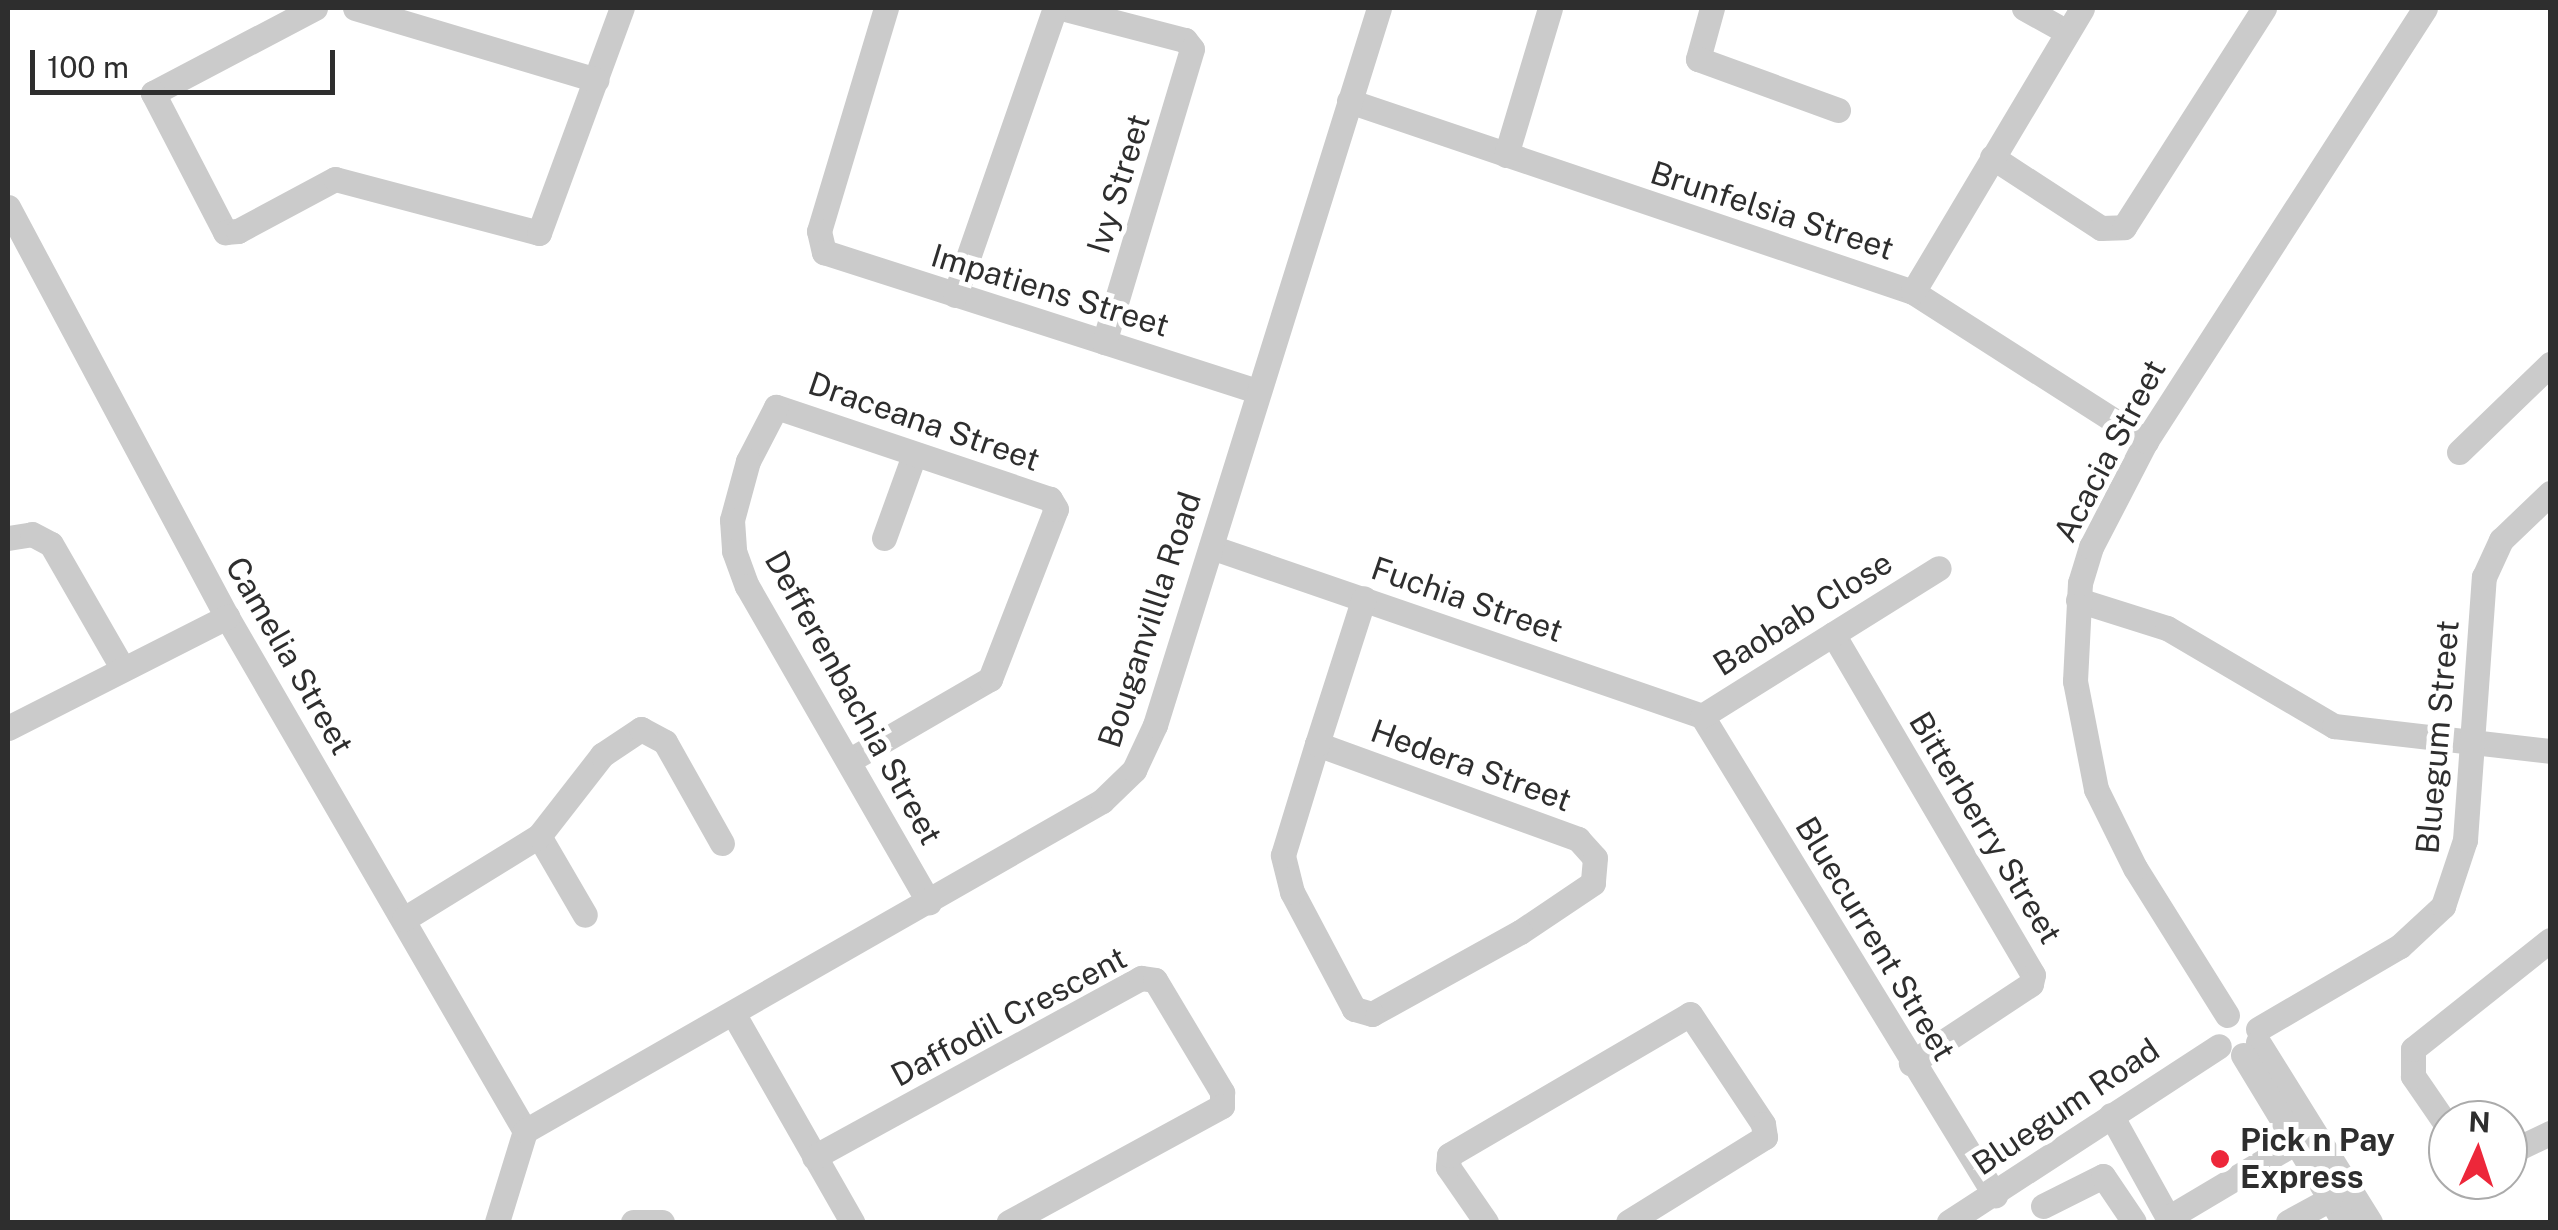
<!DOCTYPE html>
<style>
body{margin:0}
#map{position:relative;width:2558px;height:1230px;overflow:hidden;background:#fff;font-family:"Public Sans",sans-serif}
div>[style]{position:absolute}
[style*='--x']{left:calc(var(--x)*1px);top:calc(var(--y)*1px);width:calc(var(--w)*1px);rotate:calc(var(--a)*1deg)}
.minor>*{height:25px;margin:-12.5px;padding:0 12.5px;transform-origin:12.5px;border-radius:12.5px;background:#cbcbcb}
.dots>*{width:28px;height:28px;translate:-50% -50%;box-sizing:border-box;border:5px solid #fff;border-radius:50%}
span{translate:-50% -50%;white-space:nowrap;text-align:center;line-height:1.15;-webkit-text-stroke:10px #fff;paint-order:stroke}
.street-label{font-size:32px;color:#2e2e2e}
.poi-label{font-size:32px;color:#2e2e2e;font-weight:700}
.left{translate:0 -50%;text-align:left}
.frame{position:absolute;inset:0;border:10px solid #2e2e2e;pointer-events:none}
.north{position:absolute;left:2428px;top:1100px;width:100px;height:100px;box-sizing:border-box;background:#fff;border:2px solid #ababab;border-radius:50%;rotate:3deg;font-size:28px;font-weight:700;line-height:40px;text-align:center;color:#2e2e2e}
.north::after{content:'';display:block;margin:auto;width:35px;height:45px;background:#ed273a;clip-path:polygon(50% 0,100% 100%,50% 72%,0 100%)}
.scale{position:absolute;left:30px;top:50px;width:305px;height:45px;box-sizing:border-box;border:5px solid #2e2e2e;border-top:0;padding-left:12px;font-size:30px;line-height:35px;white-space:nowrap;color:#2e2e2e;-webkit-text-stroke:8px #fff;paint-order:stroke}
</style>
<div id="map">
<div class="minor">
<i style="--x:315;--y:8;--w:183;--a:152.3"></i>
<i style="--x:153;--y:93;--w:157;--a:62.6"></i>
<i style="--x:225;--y:232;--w:13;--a:-4"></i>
<i style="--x:238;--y:231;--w:110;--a:-28.2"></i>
<i style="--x:335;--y:179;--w:211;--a:14.8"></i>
<i style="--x:539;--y:233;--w:240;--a:-69.8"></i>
<i style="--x:355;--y:8;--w:252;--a:16.6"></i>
<i style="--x:886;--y:8;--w:233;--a:106.7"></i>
<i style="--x:819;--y:231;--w:22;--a:77"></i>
<i style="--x:824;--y:252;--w:455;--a:17.8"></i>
<i style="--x:1061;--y:8;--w:128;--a:14.5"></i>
<i style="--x:1185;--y:40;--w:11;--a:52"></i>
<i style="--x:1192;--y:49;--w:306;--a:106.7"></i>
<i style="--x:1712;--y:8;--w:53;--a:105.4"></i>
<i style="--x:1698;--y:59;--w:149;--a:20"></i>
<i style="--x:2024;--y:8;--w:49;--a:29.2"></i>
<i style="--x:1349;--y:101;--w:595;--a:18.71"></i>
<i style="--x:1913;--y:292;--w:277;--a:32.6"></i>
<i style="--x:1506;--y:155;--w:153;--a:-73.3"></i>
<i style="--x:1992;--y:157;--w:130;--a:33.1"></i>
<i style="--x:2101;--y:228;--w:23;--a:-2"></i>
<i style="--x:2124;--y:227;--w:260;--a:-57.4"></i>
<i style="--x:8;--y:207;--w:465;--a:61.9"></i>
<i style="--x:227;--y:617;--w:594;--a:59.9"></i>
<i style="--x:1913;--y:292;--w:330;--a:-59.2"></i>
<i style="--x:955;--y:295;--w:304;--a:-70.8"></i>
<i style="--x:2459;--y:452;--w:127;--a:-44"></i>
<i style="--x:8;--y:538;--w:24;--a:-9"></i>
<i style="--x:32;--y:534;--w:21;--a:28"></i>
<i style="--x:51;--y:544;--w:144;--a:60.1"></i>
<i style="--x:884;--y:538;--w:88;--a:-70.1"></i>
<i style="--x:1211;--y:547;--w:519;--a:18.99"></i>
<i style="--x:2078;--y:600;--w:93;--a:17.5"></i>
<i style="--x:2167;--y:628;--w:194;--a:30.4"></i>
<i style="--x:2334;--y:726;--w:217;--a:6.6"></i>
<i style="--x:1833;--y:634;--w:395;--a:59.6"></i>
<i style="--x:2033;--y:975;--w:9;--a:103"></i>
<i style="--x:2031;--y:984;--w:144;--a:146.6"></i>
<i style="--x:1702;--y:716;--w:562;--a:58.55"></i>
<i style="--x:1702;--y:716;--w:279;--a:-32"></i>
<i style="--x:8;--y:728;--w:246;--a:-26.9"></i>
<i style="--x:1317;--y:744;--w:278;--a:20"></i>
<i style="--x:1578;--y:839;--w:25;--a:48"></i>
<i style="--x:1595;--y:858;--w:25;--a:95"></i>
<i style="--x:1593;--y:883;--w:88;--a:146.1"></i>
<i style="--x:1520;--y:932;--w:169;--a:151"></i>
<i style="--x:1372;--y:1014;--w:19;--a:-164"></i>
<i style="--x:1354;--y:1009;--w:132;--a:-117.9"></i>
<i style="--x:1292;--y:892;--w:38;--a:-104"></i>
<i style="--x:1283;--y:855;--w:116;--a:-73"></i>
<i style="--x:1317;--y:744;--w:153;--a:-72.2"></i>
<i style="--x:850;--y:760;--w:162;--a:-30.1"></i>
<i style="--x:990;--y:679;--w:182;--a:-68.8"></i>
<i style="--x:1056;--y:509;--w:12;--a:-121"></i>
<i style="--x:1050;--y:499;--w:289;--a:-161.4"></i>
<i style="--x:776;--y:407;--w:61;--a:117.4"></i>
<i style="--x:748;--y:461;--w:61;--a:105.2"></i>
<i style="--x:732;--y:520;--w:31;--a:86"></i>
<i style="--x:734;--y:551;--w:37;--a:70"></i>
<i style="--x:747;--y:586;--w:365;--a:60.1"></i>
<i style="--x:539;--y:836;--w:91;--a:59.8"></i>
<i style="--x:404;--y:919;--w:158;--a:-31.6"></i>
<i style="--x:539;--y:836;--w:103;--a:-52.1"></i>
<i style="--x:602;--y:755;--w:47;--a:-33.7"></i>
<i style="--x:641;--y:729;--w:27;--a:28"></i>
<i style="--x:665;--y:742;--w:116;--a:60.6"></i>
<i style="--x:733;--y:1013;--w:241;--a:60.3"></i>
<i style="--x:2227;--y:1015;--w:173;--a:-122"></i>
<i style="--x:2135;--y:868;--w:88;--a:-116.3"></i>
<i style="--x:2096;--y:789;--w:110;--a:-101"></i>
<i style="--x:2075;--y:681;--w:98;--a:-87.1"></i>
<i style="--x:2080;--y:583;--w:38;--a:-73"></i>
<i style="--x:2091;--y:547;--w:119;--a:-62.6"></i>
<i style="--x:2146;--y:441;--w:515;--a:-57.2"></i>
<i style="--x:2258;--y:1029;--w:164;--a:-30.3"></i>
<i style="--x:2400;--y:946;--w:59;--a:-42.9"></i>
<i style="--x:2443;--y:906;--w:70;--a:-71.6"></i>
<i style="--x:2465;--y:840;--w:264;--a:-85.9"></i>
<i style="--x:2484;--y:577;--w:41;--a:-65.3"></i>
<i style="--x:2501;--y:540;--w:68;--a:-43.8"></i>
<i style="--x:2258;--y:1042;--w:212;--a:58.1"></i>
<i style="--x:2243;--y:1055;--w:195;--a:58.8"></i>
<i style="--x:2111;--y:1115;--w:118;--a:61"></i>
<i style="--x:2168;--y:1218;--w:149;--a:-30.7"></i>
<i style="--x:2448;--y:1127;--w:62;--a:-124.5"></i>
<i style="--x:2413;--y:1076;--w:27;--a:-90"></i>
<i style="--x:2413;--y:1049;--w:175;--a:-38.5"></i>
<i style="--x:2508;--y:1153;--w:47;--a:-25.5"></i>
<i style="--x:814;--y:1157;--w:373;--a:-28.7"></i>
<i style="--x:1141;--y:978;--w:14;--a:8"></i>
<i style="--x:1155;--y:980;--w:131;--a:59.1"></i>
<i style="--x:1222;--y:1092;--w:14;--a:90"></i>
<i style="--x:1222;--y:1106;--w:243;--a:151.4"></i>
<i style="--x:2043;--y:1206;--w:67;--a:-26.6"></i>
<i style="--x:2103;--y:1176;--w:55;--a:56"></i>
<i style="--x:497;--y:1222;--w:95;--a:-72.9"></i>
<i style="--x:525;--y:1131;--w:665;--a:-29.77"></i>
<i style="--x:1102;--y:801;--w:45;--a:-44.1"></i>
<i style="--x:1134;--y:770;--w:50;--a:-65"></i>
<i style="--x:1155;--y:725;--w:751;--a:-72.65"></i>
<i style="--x:633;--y:1222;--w:29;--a:0"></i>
<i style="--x:1486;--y:1222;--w:67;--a:-124.6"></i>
<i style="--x:1448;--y:1167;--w:12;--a:-85"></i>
<i style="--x:1449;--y:1155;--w:279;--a:-30.3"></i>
<i style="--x:1690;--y:1014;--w:132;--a:56.4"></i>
<i style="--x:1763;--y:1124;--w:13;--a:81"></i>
<i style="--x:1765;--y:1137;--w:161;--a:148.2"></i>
<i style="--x:1949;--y:1222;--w:322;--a:-33.1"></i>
<i style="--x:2288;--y:1222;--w:48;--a:-28.7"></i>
</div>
<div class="dots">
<i style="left:2220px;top:1159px;background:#ed273a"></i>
</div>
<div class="street-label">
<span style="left:1119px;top:184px;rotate:-73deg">Ivy Street</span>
<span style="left:1772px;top:211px;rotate:18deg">Brunfelsia Street</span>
<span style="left:1050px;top:291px;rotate:17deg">Impatiens Street</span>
<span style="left:924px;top:422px;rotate:19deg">Draceana Street</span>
<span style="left:2110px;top:451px;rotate:-62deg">Acacia Street</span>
<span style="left:1467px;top:600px;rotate:19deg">Fuchia Street</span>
<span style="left:1803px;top:614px;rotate:-32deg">Baobab Close</span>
<span style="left:1150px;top:620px;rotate:-72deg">Bouganvillla Road</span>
<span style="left:289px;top:656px;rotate:60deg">Camelia Street</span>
<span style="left:853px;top:698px;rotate:61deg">Defferenbachia Street</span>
<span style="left:2438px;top:737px;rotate:-85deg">Bluegum Street</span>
<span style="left:1471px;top:766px;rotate:20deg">Hedera Street</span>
<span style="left:1985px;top:828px;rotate:59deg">Bitterberry Street</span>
<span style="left:1875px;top:939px;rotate:59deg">Bluecurrent Street</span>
<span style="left:1009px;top:1017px;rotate:-28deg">Daffodil Crescent</span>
<span style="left:2066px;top:1107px;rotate:-34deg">Bluegum Road</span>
</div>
<div class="poi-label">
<span class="left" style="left:2240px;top:1159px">Pick n Pay<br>Express</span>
</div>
<div class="frame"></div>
<div class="north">N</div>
<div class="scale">100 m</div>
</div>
